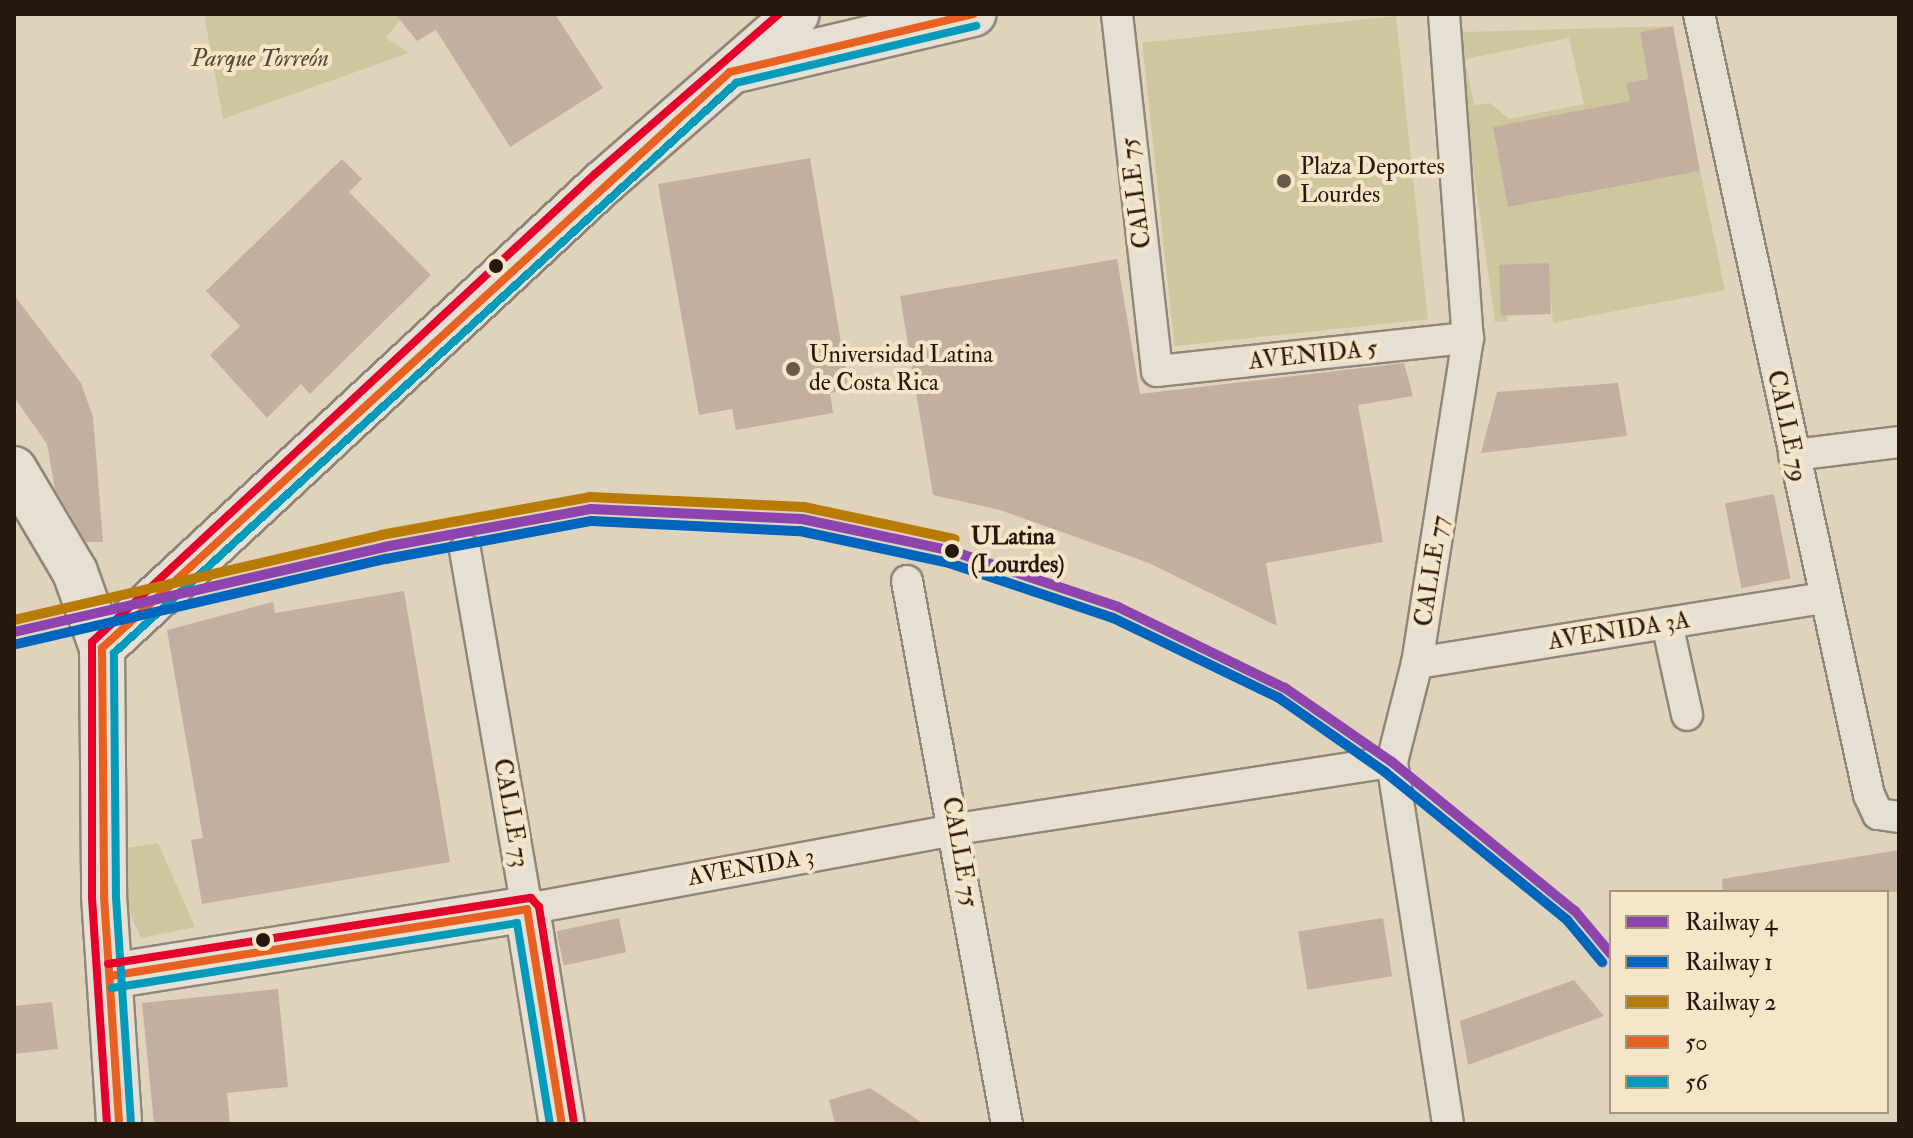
<!DOCTYPE html>
<meta charset="utf-8">
<style>
body{margin:0}
#map{position:relative;width:1913px;height:1138px;overflow:hidden;background:#e0d3bb;font-family:"IM FELL Double Pica",serif}
div>[style]{position:absolute}
[style*='--x']{left:calc(var(--x)*1px);top:calc(var(--y)*1px);width:calc(var(--w)*1px);rotate:calc(var(--a)*1deg)}
.green>*{inset:0;background:#cec79e;transform-origin:0 0}
.building>*{inset:0;background:#c3afa0;transform-origin:0 0}
.roads{filter:drop-shadow(2px 0 #8f8677) drop-shadow(-2px 0 #8f8677) drop-shadow(0 2px #8f8677) drop-shadow(0 -2px #8f8677)}
.street>*{height:30px;margin:-15px;padding:0 15px;transform-origin:15px;border-radius:15px;background:#e6dfd3}
.secondary>*{height:44px;margin:-22px;padding:0 22px;transform-origin:22px;border-radius:22px;background:#e6dfd3}
.bus-1>*{height:8px;margin:-4px;padding:0 4px;transform-origin:4px;border-radius:4px;background:#e86121}
.bus-2>*{height:8px;margin:-4px;padding:0 4px;transform-origin:4px;border-radius:4px;background:#049abb}
.bus-3>*{height:8px;margin:-4px;padding:0 4px;transform-origin:4px;border-radius:4px;background:#e4002b}
.rail-1>*{height:10px;margin:-5px;padding:0 5px;transform-origin:5px;border-radius:5px;background:#8e44ad}
.rail-2>*{height:10px;margin:-5px;padding:0 5px;transform-origin:5px;border-radius:5px;background:#0065bd}
.rail-3>*{height:10px;margin:-5px;padding:0 5px;transform-origin:5px;border-radius:5px;background:#b87b04}
.dots>*{width:22px;height:22px;translate:-50% -50%;box-sizing:border-box;border:4px solid #f5e6c9;border-radius:50%}
span{translate:-50% -50%;white-space:nowrap;text-align:center;line-height:1.15;-webkit-text-stroke:8px #f5e6c9;paint-order:stroke}
.park-label{font-size:24px;color:#544a31;font-style:italic}
.poi-label{font-size:24px;color:#26180c}
.left{translate:0 -50%;text-align:left}
.street-label{font-size:24px;color:#26180c}
.stop-label{font-size:24px;color:#26180c;font-weight:700}
.frame{position:absolute;inset:0;border:16px solid #26180c;pointer-events:none}
.legend{position:absolute;left:1609px;top:890px;width:280px;height:224px;box-sizing:border-box;background:#f5e6c9;border:2px solid #a2947d;margin:0;padding:10px 14px;list-style:none;font-size:24px;color:#26180c}
.legend li{display:flex;align-items:center;gap:16px;height:40px}
.legend b{width:40px;border:2px solid #a2947d}
</style>
<div id="map">
<div class="green">
<i style="clip-path:polygon(204px 14px,405px 14px,386px 38px,409px 53px,223px 119px)"></i>
<i style="left:1396px;top:16px;width:305px;height:255px;rotate:84deg"></i>
<i style="clip-path:polygon(evenodd,1673px 26px,1640px 32px,1648px 79px,1626px 83px,1630px 101px,1509px 207px,1700px 171px,1725px 290px,1553px 323px,1548px 263px,1500px 271px,1508px 321px,1495px 322px,1455px 39px,1464px 32px,1673px 26px,1569px 38px,1584px 104px,1509px 119px,1490px 103px,1474px 105px,1465px 59px,1569px 38px)"></i>
<i style="clip-path:polygon(158px 843px,195px 927px,141px 938px,126px 904px,126px 848px)"></i>
</div>
<div class="building">
<i style="clip-path:polygon(395px 14px,555px 14px,603px 88px,510px 147px,436px 30px,417px 41px)"></i>
<i style="clip-path:polygon(1673px 26px,1700px 171px,1508px 207px,1493px 127px,1630px 101px,1626px 83px,1648px 79px,1640px 32px)"></i>
<i style="clip-path:polygon(810px 158px,849px 390px,830px 393px,833px 413px,736px 430px,732px 409px,699px 415px,658px 184px)"></i>
<i style="clip-path:polygon(342px 159px,362px 179px,349px 192px,431px 275px,310px 394px,301px 384px,267px 418px,210px 355px,240px 326px,206px 291px)"></i>
<i style="clip-path:polygon(1117px 259px,1140px 394px,1404px 363px,1413px 396px,1358px 405px,1383px 542px,1266px 563px,1277px 626px,1149px 563px,1000px 510px,933px 495px,900px 296px)"></i>
<i style="left:1549px;top:263px;width:51px;height:50px;rotate:88deg"></i>
<i style="clip-path:polygon(14px 295px,81px 383px,93px 417px,103px 542px,86px 542px,55px 489px,47px 444px,14px 397px)"></i>
<i style="clip-path:polygon(1618px 383px,1627px 436px,1481px 453px,1497px 392px)"></i>
<i style="left:1774px;top:494px;width:86px;height:50px;rotate:79deg"></i>
<i style="clip-path:polygon(404px 591px,450px 862px,202px 904px,191px 840px,203px 838px,167px 630px,273px 602px,275px 613px)"></i>
<i style="clip-path:polygon(1899px 850px,1899px 892px,1723px 892px,1722px 879px)"></i>
<i style="left:619px;top:918px;width:35px;height:64px;rotate:78deg"></i>
<i style="left:1383px;top:918px;width:59px;height:86px;rotate:81deg"></i>
<i style="clip-path:polygon(1574px 980px,1604px 1016px,1468px 1065px,1460px 1021px)"></i>
<i style="clip-path:polygon(278px 989px,288px 1087px,227px 1093px,230px 1124px,154px 1124px,142px 1003px)"></i>
<i style="clip-path:polygon(52px 1002px,58px 1049px,14px 1054px,14px 1006px)"></i>
<i style="clip-path:polygon(870px 1088px,924px 1124px,835px 1124px,829px 1100px)"></i>
</div>
<div class="roads">
<div class="street">
<i style="--x:1117;--y:14;--w:359;--a:83.6"></i>
<i style="--x:1157;--y:371;--w:313;--a:-6.1"></i>
<i style="--x:1444;--y:14;--w:325;--a:85.8"></i>
<i style="--x:1468;--y:338;--w:329;--a:98.9"></i>
<i style="--x:1417;--y:663;--w:102;--a:104.2"></i>
<i style="--x:1392;--y:762;--w:366;--a:81.2"></i>
<i style="--x:1699;--y:14;--w:799;--a:77.72"></i>
<i style="--x:1869;--y:795;--w:21;--a:65"></i>
<i style="--x:1878;--y:814;--w:21;--a:8"></i>
<i style="--x:1794;--y:455;--w:106;--a:-7.1"></i>
<i style="--x:465;--y:550;--w:364;--a:80.2"></i>
<i style="--x:527;--y:909;--w:437;--a:-10.5"></i>
<i style="--x:957;--y:829;--w:440;--a:-8.8"></i>
<i style="--x:907;--y:581;--w:552;--a:79.57"></i>
<i style="--x:1667;--y:623;--w:94;--a:77.7"></i>
<i style="--x:1417;--y:663;--w:409;--a:-9.1"></i>
</div>
<div class="secondary">
<i style="--x:736;--y:70;--w:244;--a:-13.3"></i>
<i style="--x:14;--y:469;--w:120;--a:59.4"></i>
<i style="--x:75;--y:572;--w:81;--a:70.4"></i>
<i style="--x:102;--y:648;--w:248;--a:89.5"></i>
<i style="--x:104;--y:896;--w:228;--a:86.2"></i>
<i style="--x:102;--y:648;--w:684;--a:-42.87"></i>
<i style="--x:603;--y:183;--w:257;--a:-41.1"></i>
<i style="--x:110;--y:976;--w:422;--a:-9.1"></i>
<i style="--x:527;--y:909;--w:218;--a:80.8"></i>
</div>
</div>
<div class="bus-1">
<i style="--x:102;--y:648;--w:852;--a:-42.53"></i>
<i style="--x:730;--y:72;--w:250;--a:-13.4"></i>
<i style="--x:102;--y:648;--w:248;--a:89.5"></i>
<i style="--x:104;--y:896;--w:228;--a:86.2"></i>
<i style="--x:527;--y:909;--w:218;--a:80.8"></i>
<i style="--x:110;--y:976;--w:422;--a:-9.1"></i>
</div>
<div class="bus-2">
<i style="--x:112;--y:988;--w:410;--a:-9.1"></i>
<i style="--x:517;--y:923;--w:204;--a:80.7"></i>
<i style="--x:131;--y:1123;--w:227;--a:-93.8"></i>
<i style="--x:116;--y:896;--w:243;--a:-90.5"></i>
<i style="--x:114;--y:653;--w:844;--a:-42.5"></i>
<i style="--x:736;--y:83;--w:247;--a:-13.4"></i>
</div>
<div class="bus-3">
<i style="--x:108;--y:964;--w:428;--a:-8.9"></i>
<i style="--x:531;--y:898;--w:12;--a:48"></i>
<i style="--x:539;--y:907;--w:218;--a:80.8"></i>
<i style="--x:107;--y:1124;--w:228;--a:-93.8"></i>
<i style="--x:92;--y:896;--w:254;--a:-90"></i>
<i style="--x:92;--y:642;--w:687;--a:-42.94"></i>
<i style="--x:595;--y:174;--w:244;--a:-41"></i>
</div>
<div class="rail-1">
<i style="--x:14;--y:632;--w:380;--a:-12.9"></i>
<i style="--x:384;--y:547;--w:210;--a:-10.4"></i>
<i style="--x:591;--y:509;--w:211;--a:2.7"></i>
<i style="--x:802;--y:519;--w:153;--a:12"></i>
<i style="--x:952;--y:551;--w:175;--a:18.6"></i>
<i style="--x:1118;--y:607;--w:186;--a:25.9"></i>
<i style="--x:1285;--y:688;--w:130;--a:34.7"></i>
<i style="--x:1392;--y:762;--w:236;--a:39.2"></i>
<i style="--x:1575;--y:911;--w:56;--a:50.1"></i>
</div>
<div class="rail-2">
<i style="--x:17;--y:644;--w:379;--a:-13"></i>
<i style="--x:386;--y:559;--w:209;--a:-10.5"></i>
<i style="--x:592;--y:521;--w:208;--a:2.8"></i>
<i style="--x:800;--y:531;--w:152;--a:12.1"></i>
<i style="--x:949;--y:563;--w:173;--a:18.5"></i>
<i style="--x:1113;--y:618;--w:184;--a:25.7"></i>
<i style="--x:1279;--y:698;--w:129;--a:34.9"></i>
<i style="--x:1385;--y:772;--w:235;--a:39.1"></i>
<i style="--x:1567;--y:920;--w:55;--a:50.2"></i>
</div>
<div class="rail-3">
<i style="--x:14;--y:620;--w:377;--a:-13"></i>
<i style="--x:381;--y:535;--w:212;--a:-10.3"></i>
<i style="--x:590;--y:497;--w:214;--a:2.7"></i>
<i style="--x:804;--y:507;--w:154;--a:12"></i>
</div>
<div class="dots">
<i style="left:1284px;top:181px;background:#675949"></i>
<i style="left:496px;top:266px;background:#26180c"></i>
<i style="left:793px;top:369px;background:#675949"></i>
<i style="left:952px;top:551px;background:#26180c"></i>
<i style="left:263px;top:940px;background:#26180c"></i>
</div>
<div class="park-label">
<span style="left:260px;top:59px">Parque Torreón</span>
</div>
<div class="poi-label">
<span class="left" style="left:1300px;top:181px">Plaza Deportes<br>Lourdes</span>
<span class="left" style="left:809px;top:369px">Universidad Latina<br>de Costa Rica</span>
</div>
<div class="street-label">
<span style="left:1136px;top:193px;rotate:-97deg">CALLE 75</span>
<span style="left:1313px;top:355px;rotate:-6deg">AVENIDA 5</span>
<span style="left:1787px;top:426px;rotate:78deg">CALLE 79</span>
<span style="left:1432px;top:571px;rotate:-81deg">CALLE 77</span>
<span style="left:1619px;top:631px;rotate:-9deg">AVENIDA 3A</span>
<span style="left:511px;top:813px;rotate:80deg">CALLE 73</span>
<span style="left:960px;top:852px;rotate:80deg">CALLE 75</span>
<span style="left:751px;top:867px;rotate:-10deg">AVENIDA 3</span>
</div>
<div class="stop-label">
<span class="left" style="left:971px;top:551px">ULatina<br>(Lourdes)</span>
</div>
<div class="frame"></div>
<ul class="legend">
<li><b style="height:10px;background:#8e44ad"></b>Railway 4</li>
<li><b style="height:10px;background:#0065bd"></b>Railway 1</li>
<li><b style="height:10px;background:#b87b04"></b>Railway 2</li>
<li><b style="height:10px;background:#e86121"></b>50</li>
<li><b style="height:10px;background:#049abb"></b>56</li>
</ul>
</div>
